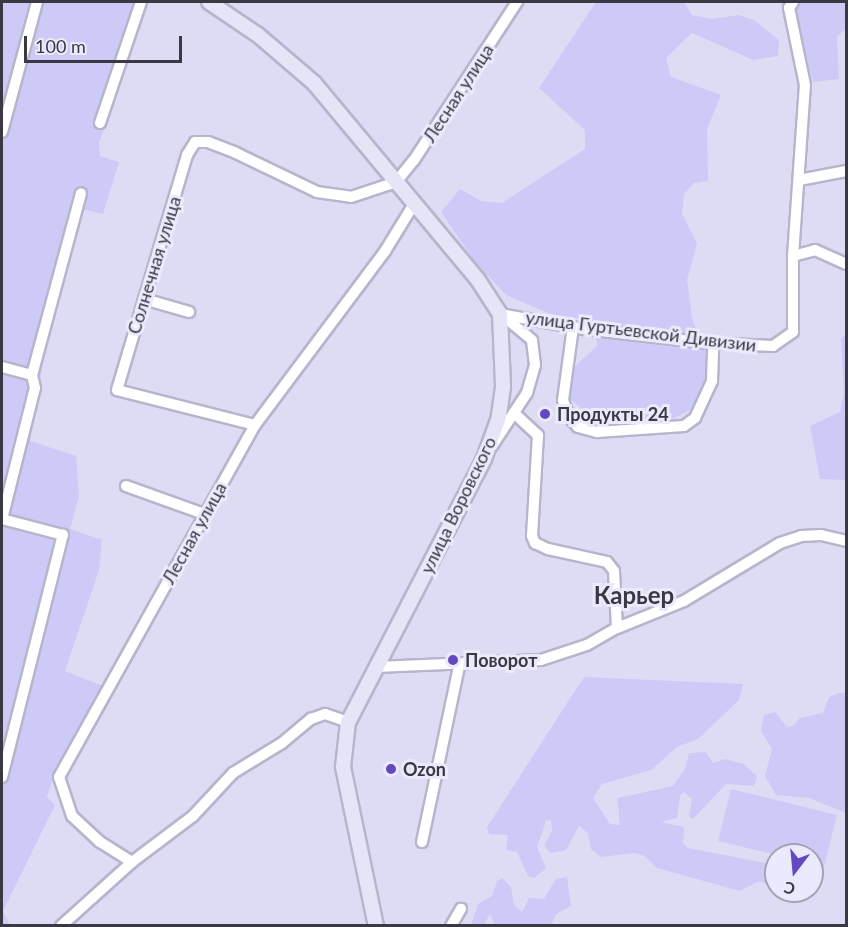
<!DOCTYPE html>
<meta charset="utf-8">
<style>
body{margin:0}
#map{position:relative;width:848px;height:927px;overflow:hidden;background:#dddcf4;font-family:Lato,sans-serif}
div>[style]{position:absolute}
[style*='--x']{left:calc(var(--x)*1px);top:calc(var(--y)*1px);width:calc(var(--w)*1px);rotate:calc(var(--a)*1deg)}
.green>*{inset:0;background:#cdcaf8}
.roads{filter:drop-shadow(2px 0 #b6b5cc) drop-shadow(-2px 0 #b6b5cc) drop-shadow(0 2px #b6b5cc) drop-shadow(0 -2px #b6b5cc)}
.minor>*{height:10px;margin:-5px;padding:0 5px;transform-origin:5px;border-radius:5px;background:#fff}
.major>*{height:14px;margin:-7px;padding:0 7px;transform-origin:7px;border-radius:7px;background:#e5e5f7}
.dots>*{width:16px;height:16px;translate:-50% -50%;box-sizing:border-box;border:3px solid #ebeafd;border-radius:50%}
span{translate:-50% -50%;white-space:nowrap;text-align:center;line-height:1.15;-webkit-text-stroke:6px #ebeafd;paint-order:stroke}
.street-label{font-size:18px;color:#3a3943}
.poi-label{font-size:18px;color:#3a3943;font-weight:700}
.left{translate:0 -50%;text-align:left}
.district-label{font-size:24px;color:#3a3943;font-weight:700}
.frame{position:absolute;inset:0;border:3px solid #3a3943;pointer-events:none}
.north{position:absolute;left:764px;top:843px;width:60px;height:60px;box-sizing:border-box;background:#ebeafd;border:2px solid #a4a3b3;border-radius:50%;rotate:196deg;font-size:16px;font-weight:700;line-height:24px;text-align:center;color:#3a3943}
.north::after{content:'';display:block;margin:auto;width:21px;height:27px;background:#6248c1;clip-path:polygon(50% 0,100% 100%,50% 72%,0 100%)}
.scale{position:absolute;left:24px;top:36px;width:158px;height:27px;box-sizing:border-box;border:3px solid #3a3943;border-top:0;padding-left:8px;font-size:18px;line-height:21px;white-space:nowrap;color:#3a3943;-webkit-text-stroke:4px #ebeafd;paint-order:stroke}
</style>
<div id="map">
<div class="green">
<i style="clip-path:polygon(2px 2px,149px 2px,99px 143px,100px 156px,119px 162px,103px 214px,82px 209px,52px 309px,30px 441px,76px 456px,79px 496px,70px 529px,102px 540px,99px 570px,65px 671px,103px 686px,56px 767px,47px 797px,55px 805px,3px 911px,10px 925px,2px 926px)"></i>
<i style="clip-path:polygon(596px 2px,684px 2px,692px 15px,711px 19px,739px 15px,754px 20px,779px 40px,778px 56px,753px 60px,692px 33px,666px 58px,671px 77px,721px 95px,707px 129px,708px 181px,694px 183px,684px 194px,682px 214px,697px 244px,687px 280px,692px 319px,707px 354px,711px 378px,692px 409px,666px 422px,626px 424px,589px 415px,568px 397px,573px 368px,598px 345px,591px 325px,580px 319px,550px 314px,506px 295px,475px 262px,441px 212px,460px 189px,481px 201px,502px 203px,585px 149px,585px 130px,539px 88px)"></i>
<i style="clip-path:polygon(797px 2px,846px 2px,846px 28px,837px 37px,839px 79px,813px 82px,795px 11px)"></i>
<i style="clip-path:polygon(846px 335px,846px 480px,820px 479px,810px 426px,840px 412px,844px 393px,841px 339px)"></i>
<i style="clip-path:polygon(584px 677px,743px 684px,739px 700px,698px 739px,677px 747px,651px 770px,602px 784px,593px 798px,610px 824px,620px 825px,617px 798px,673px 786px,685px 769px,689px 753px,706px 752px,713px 763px,725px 759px,743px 764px,757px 776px,754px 786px,726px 784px,693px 819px,689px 816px,692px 799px,684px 792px,680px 796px,677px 818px,661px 822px,684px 827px,683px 844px,688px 848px,776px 865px,776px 888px,759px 881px,740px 891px,657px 868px,645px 856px,635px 853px,601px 857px,591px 849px,588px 833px,579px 826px,566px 850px,551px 853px,544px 846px,552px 831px,551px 820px,546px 821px,537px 847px,546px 868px,534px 878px,528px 876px,517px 852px,506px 850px,508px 835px,489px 834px,487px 827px)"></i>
<i style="clip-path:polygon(839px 693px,846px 693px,846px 813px,809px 798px,776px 795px,765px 776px,772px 749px,761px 731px,764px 715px,775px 712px,787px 727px,793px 726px,800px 718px,823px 713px,829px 697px)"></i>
<i style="clip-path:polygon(731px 789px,837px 815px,824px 867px,812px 864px,812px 855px,776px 855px,718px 841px)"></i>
<i style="clip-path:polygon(567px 877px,571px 906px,556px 914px,551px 925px,495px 925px,490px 914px,484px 925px,471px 925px,478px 904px,492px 896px,497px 881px,502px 878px,511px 887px,514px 905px,522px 912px,529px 898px,544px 899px,556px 879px)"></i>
</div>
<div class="roads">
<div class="minor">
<i style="--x:100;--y:123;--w:128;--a:-71.3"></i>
<i style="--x:2;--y:132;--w:135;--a:-74.9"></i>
<i style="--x:799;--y:180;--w:48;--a:-10.8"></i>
<i style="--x:793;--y:256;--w:23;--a:-15"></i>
<i style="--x:815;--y:250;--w:34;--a:24"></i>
<i style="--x:144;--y:299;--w:47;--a:16.1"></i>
<i style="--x:500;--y:314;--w:84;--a:10.2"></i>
<i style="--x:583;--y:329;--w:126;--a:6.4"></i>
<i style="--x:708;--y:343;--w:65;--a:2.6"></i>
<i style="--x:773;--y:346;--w:24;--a:-35"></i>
<i style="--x:793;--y:332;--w:76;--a:-90"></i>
<i style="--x:793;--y:256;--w:171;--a:-86"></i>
<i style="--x:805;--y:85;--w:79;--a:-101.7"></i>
<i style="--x:789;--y:8;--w:7;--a:-56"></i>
<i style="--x:573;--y:327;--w:74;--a:97.8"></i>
<i style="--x:563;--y:400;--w:18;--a:71"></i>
<i style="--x:569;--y:417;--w:13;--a:48"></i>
<i style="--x:578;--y:427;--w:20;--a:15"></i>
<i style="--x:597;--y:432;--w:87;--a:-3.9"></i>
<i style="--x:684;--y:426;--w:14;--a:-36"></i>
<i style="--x:695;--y:418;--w:41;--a:-65.3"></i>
<i style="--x:712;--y:381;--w:38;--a:-88"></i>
<i style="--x:2;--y:367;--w:31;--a:15"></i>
<i style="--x:514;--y:413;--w:33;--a:43"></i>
<i style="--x:538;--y:435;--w:101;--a:93.4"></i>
<i style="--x:532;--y:536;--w:8;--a:67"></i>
<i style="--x:535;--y:543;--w:14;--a:25"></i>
<i style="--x:548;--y:549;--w:60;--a:12.4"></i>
<i style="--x:607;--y:562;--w:11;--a:52"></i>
<i style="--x:614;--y:571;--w:57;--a:87"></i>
<i style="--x:255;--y:425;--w:142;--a:-165.8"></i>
<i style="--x:117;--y:390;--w:245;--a:-73.4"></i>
<i style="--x:187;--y:155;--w:15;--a:-58"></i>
<i style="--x:195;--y:142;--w:13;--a:0"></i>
<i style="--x:208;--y:142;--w:30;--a:21"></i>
<i style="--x:236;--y:153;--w:90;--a:25.7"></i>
<i style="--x:317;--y:192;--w:34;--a:8"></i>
<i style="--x:351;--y:197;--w:47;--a:-18.4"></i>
<i style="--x:396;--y:182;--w:28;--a:-51"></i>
<i style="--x:414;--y:160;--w:189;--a:-56.9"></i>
<i style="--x:492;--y:446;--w:64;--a:-56.6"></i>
<i style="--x:527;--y:393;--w:29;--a:-74"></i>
<i style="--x:535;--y:365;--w:25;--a:-97"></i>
<i style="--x:532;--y:340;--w:38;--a:-140"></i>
<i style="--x:126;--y:486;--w:83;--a:19.7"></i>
<i style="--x:2;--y:519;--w:135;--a:-75.9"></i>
<i style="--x:35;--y:388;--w:13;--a:-103"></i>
<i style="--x:32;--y:375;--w:188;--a:-74.9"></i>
<i style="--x:376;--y:667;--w:165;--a:-2.4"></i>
<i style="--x:541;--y:660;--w:48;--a:-18.1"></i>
<i style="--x:587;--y:645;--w:34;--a:-30"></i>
<i style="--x:617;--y:628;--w:72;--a:-21.9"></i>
<i style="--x:684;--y:601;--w:112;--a:-31.1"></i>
<i style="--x:780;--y:543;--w:22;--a:-18"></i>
<i style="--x:801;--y:536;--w:20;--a:-3"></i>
<i style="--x:821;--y:535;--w:26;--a:13"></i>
<i style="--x:2;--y:777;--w:250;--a:-75.9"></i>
<i style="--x:63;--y:535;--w:63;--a:-165.3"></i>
<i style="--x:422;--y:842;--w:180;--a:-78.1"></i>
<i style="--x:132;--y:862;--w:38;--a:-148"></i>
<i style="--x:100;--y:842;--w:38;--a:-137"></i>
<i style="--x:72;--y:816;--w:41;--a:-108.4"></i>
<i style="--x:59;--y:777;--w:403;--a:-60.9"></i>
<i style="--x:255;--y:425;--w:217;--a:-53.2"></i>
<i style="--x:385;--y:251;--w:55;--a:-58.3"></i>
<i style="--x:61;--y:926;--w:96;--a:-42"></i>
<i style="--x:132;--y:862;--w:76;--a:-37"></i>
<i style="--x:193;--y:816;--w:59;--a:-47.1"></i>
<i style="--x:233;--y:773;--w:57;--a:-31.5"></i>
<i style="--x:282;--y:743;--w:38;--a:-40"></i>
<i style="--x:311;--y:719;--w:15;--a:-20"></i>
<i style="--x:325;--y:714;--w:24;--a:19"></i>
<i style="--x:451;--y:926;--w:20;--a:-60"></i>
</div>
<div class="major">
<i style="--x:209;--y:2;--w:59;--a:34"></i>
<i style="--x:258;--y:35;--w:74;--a:40.6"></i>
<i style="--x:314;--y:83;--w:256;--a:50.2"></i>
<i style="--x:478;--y:280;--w:40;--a:57.1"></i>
<i style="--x:500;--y:314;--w:73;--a:87.6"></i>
<i style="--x:503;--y:387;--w:30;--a:98"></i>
<i style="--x:499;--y:417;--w:45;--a:109.7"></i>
<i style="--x:484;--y:459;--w:296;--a:117.3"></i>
<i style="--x:348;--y:722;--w:45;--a:96.3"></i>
<i style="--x:343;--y:767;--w:162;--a:78.3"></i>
</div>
</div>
<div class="dots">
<i style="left:545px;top:414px;background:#6248c1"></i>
<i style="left:453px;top:660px;background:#6248c1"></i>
<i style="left:391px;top:769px;background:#6248c1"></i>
</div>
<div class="street-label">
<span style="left:458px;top:93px;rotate:-57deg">Лесная улица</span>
<span style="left:154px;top:265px;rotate:-73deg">Солнечная улица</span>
<span style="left:641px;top:331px;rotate:7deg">улица Гуртьевской Дивизии</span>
<span style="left:458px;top:505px;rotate:-64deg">улица Воровского</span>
<span style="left:194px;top:533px;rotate:-61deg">Лесная улица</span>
</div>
<div class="poi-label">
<span class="left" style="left:557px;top:414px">Продукты 24</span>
<span class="left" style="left:465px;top:660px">Поворот</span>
<span class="left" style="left:403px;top:769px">Ozon</span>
</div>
<div class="district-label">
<span style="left:634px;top:595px">Карьер</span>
</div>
<div class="frame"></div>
<div class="north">С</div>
<div class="scale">100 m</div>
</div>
